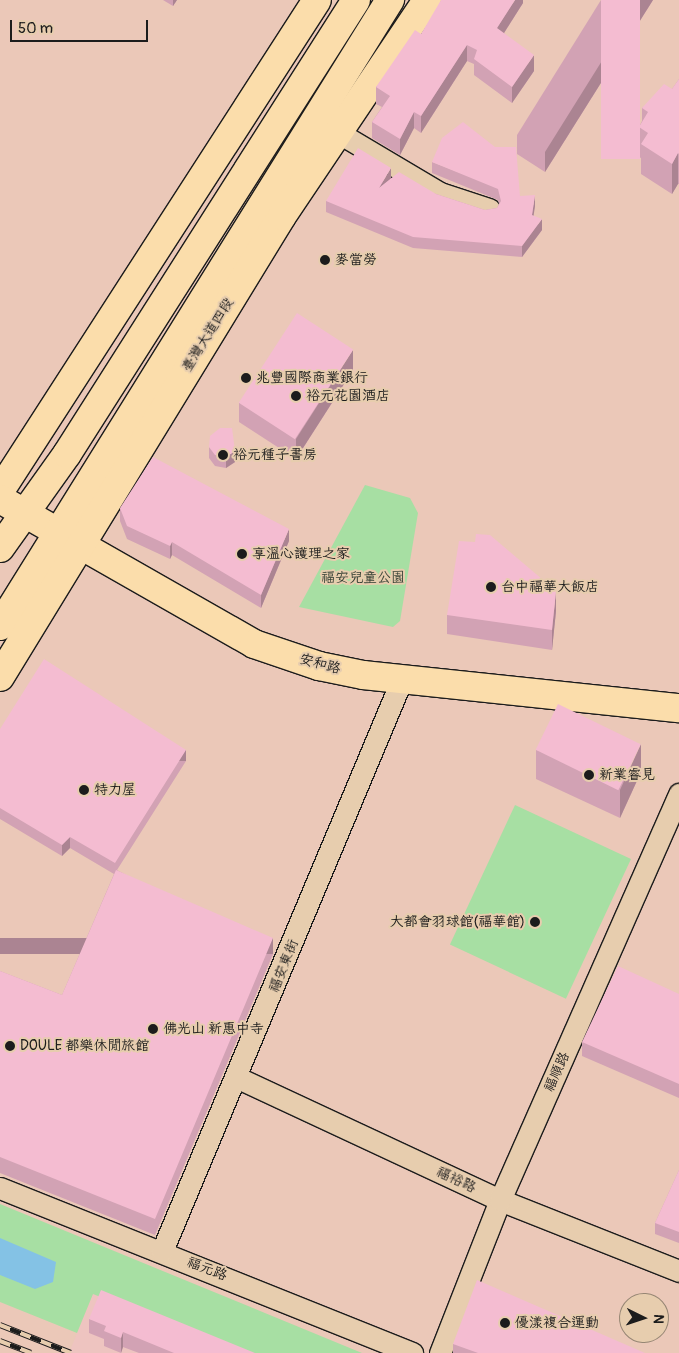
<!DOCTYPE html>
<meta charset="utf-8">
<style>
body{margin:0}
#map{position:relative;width:679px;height:1353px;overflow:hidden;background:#ebc8b8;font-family:Pangolin,"LXGW WenKai TC",sans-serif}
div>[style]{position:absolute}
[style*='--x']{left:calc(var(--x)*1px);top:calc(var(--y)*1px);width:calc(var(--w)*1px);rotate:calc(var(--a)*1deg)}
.built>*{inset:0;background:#eec4c0}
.green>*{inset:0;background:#a7dfa3;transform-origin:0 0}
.water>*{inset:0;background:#84c2e5}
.roads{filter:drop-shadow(1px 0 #1c1c1c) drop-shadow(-1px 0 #1c1c1c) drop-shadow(0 1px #1c1c1c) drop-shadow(0 -1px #1c1c1c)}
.minor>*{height:21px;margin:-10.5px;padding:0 10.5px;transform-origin:10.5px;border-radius:10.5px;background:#e7cdae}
.major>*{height:28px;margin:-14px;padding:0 14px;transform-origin:14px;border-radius:14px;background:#fbddab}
.rail>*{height:5.5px;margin-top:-2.75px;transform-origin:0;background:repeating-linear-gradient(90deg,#e7cdae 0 11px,#1c1c1c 0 22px);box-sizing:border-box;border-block:1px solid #1c1c1c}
.wall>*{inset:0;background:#d2a2b4}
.shaded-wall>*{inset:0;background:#ab8492;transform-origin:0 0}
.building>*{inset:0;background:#f4bcd1;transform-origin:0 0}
.dots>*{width:14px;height:14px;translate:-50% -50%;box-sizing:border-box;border:2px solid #e7cdae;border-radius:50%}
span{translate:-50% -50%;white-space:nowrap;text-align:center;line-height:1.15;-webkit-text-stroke:4px #e7cdae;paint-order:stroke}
.poi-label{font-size:14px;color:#1c1c1c}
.left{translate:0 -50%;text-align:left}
.right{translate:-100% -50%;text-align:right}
.street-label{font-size:14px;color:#1c1c1c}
.park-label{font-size:14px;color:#384337}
.north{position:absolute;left:619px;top:1293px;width:50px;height:50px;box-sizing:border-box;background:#e7cdae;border:1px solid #968674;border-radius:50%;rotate:94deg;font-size:14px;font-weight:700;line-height:20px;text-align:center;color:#1c1c1c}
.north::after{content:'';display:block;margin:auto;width:18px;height:22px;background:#1c1c1c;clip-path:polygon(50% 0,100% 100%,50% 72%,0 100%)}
.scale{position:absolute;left:10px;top:20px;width:138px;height:22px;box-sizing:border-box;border:2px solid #1c1c1c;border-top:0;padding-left:6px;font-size:15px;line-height:18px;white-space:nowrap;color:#1c1c1c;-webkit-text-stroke:4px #e7cdae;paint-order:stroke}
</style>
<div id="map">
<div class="built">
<i style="clip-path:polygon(93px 1294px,241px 1353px,69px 1353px)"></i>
</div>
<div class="green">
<i style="clip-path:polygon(365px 485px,410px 498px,418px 513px,400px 621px,393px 627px,299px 607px)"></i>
<i style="left:515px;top:805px;width:128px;height:154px;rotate:25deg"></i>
<i style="clip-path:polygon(0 1204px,362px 1353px,241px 1353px,93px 1294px,77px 1333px,0 1302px)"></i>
</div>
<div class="water">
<i style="clip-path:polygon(0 1238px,56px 1262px,53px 1282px,35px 1289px,0 1275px)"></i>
</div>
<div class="roads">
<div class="minor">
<i style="--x:339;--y:133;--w:117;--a:30.7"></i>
<i style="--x:440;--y:193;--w:52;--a:18.1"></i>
<i style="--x:238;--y:1078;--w:289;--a:25"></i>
<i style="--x:500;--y:1200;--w:193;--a:21.6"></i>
<i style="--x:0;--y:1188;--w:444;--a:21.8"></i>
<i style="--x:162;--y:1251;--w:620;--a:-67.24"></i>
<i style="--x:440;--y:1353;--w:164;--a:-68.6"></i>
<i style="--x:500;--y:1200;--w:444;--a:-66.2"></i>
</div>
<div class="major">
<i style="--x:0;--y:491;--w:584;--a:-57.15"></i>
<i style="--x:0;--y:499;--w:292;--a:29.7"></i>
<i style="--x:254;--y:644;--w:69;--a:18.7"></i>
<i style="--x:319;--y:666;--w:45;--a:11.6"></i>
<i style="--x:363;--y:675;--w:318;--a:6"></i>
<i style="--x:0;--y:548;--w:115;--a:-54.5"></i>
<i style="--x:67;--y:454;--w:538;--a:-57.52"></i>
<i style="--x:0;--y:626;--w:738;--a:-58.08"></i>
<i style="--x:0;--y:677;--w:540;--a:-58.55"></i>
<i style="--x:282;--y:216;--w:260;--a:-56.1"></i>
</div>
</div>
<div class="rail">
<i style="--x:0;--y:1325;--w:76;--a:21.5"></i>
<i style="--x:0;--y:1341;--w:33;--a:21"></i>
</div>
<div class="wall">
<i style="clip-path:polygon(163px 0,177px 0,173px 6px)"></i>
<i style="clip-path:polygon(523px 0,523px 3px,504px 33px,534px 71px,512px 103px,474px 75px,474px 64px,467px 61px,421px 133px,414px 128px,400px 155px,372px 138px,372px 122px,382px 107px,376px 104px,376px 87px,421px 34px)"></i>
<i style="clip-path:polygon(601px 0,653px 0,545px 172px,517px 154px,517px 135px)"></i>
<i style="clip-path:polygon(679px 79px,679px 184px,678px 184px,672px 194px,641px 174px,641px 158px,639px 157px,639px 127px,642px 121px,642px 108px,672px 89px)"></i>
<i style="clip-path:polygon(432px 162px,520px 196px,535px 206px,533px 216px,542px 230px,522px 257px,413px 248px,326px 212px,326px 201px,391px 178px,436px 194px,485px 210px,497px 208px,499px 204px,498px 200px,432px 173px)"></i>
<i style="clip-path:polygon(353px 370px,296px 459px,239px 422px,239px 403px)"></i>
<i style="clip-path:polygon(209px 447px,235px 462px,226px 468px,215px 466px,209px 458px)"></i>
<i style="clip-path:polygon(120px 508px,289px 541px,261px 608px,172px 555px,170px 559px,127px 539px,120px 521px)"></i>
<i style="clip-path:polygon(556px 611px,552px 650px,447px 634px,447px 615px)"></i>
<i style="clip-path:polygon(0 729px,186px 761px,117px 870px,273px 954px,155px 1235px,0 1173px,0 971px,62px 995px,114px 874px,70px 848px,62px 856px,0 819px)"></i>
<i style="clip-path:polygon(536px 750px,641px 772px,620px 818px,536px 779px)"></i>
<i style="clip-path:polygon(679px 994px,679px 1098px,582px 1056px,582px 1042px)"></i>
<i style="clip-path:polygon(679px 1170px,679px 1243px,655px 1234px,655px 1223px)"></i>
<i style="clip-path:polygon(89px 1319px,255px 1353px,139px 1353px,123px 1347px,121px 1353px,104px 1346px,104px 1339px,89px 1333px)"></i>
<i style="clip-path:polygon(453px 1344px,645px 1353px,453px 1353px)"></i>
</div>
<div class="shaded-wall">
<i style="clip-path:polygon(173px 0,177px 0,173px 6px)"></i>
<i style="clip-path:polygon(515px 0,523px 0,523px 3px,497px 44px,497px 28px)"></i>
<i style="clip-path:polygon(640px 0,653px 0,545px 172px,545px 152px)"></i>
<i style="clip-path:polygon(467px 45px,467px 61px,421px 133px,421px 116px)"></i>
<i style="clip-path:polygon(534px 55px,534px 71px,512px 103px,512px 87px)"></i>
<i style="clip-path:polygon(414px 112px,414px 128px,400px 155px,400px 139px)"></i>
<i style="clip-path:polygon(678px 153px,678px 184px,672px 194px,672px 164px)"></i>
<i style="clip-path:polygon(391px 168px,391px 179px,379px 188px)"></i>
<i style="clip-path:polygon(535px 195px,535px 206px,532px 226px,532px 215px)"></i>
<i style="clip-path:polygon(542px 219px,542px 230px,522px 257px,522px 246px)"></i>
<i style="clip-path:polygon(353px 350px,353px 370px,296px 459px,296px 439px)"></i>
<i style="clip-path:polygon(235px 451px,235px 462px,226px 468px,226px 457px)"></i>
<i style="clip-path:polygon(289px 529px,289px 541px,261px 608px,261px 595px)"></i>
<i style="clip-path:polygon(172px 542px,172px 555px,170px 559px,170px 546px)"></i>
<i style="clip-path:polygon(556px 591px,556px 611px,552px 650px,552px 630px)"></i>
<i style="clip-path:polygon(641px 744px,641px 772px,620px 818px,620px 790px)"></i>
<i style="left:186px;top:750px;width:11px;height:133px;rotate:90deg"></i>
<i style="clip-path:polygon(70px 837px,70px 848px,62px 856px,62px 845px)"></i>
<i style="left:273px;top:938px;width:16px;height:305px;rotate:90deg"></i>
<i style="clip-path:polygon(123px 1332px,123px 1347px,121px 1353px,121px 1338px)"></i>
</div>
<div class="building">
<i style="clip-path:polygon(441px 0,515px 0,497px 28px,534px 55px,512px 87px,474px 59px,477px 50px,467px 45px,421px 116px,414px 112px,400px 139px,372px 122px,390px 96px,376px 87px,415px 30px,421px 34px)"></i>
<i style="left:601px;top:0;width:39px;height:159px"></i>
<i style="clip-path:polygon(679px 79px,679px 154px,678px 153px,672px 164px,641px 144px,648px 133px,639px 127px,648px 112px,642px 108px,664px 84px,672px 89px)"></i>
<i style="clip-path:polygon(463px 122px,495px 147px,516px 147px,520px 196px,535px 195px,532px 215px,542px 219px,522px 246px,413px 237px,326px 201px,358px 148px,391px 168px,379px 188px,399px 172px,436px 194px,485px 210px,497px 208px,501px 201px,498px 189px,432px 162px,442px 138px)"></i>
<i style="left:297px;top:313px;width:67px;height:107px;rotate:33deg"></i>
<i style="clip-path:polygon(220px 428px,232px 428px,235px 451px,226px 457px,215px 455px,209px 447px,210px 436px)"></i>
<i style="clip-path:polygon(153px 457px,289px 529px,261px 595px,172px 542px,170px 546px,127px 526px,120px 508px)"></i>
<i style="clip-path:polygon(476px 534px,490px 535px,556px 591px,552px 630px,447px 615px,459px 541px,475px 542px)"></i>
<i style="clip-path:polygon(44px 659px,186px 750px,115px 863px,70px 837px,62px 845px,0 808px,0 729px)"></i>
<i style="left:558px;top:704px;width:92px;height:51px;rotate:26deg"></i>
<i style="clip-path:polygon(116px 870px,273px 938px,155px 1219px,0 1157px,0 971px,62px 995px)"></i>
<i style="clip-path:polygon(618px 966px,679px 994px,679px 1084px,582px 1042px)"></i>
<i style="clip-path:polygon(679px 1170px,679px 1232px,655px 1223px)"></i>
<i style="clip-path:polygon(477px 1280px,645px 1353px,478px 1353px,453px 1344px)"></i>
<i style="clip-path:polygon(101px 1290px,255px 1353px,174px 1353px,123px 1332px,121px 1338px,104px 1331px,106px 1326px,89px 1319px)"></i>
</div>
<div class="dots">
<i style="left:325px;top:260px;background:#1c1c1c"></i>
<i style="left:246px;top:378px;background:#1c1c1c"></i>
<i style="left:296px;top:396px;background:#1c1c1c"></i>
<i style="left:223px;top:455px;background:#1c1c1c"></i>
<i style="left:242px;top:554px;background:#1c1c1c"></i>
<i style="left:491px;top:587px;background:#1c1c1c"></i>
<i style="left:589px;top:775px;background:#1c1c1c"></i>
<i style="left:84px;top:790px;background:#1c1c1c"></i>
<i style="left:535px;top:922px;background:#1c1c1c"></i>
<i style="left:153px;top:1029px;background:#1c1c1c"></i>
<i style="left:10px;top:1046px;background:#1c1c1c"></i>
<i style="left:505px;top:1323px;background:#1c1c1c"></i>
</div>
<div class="poi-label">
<span class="left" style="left:335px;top:260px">麥當勞</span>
<span class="left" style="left:256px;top:378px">兆豐國際商業銀行</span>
<span class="left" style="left:306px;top:396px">裕元花園酒店</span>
<span class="left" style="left:233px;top:455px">裕元種子書房</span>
<span class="left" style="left:252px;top:554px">享溫心護理之家</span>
<span class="left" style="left:501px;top:587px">台中福華大飯店</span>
<span class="left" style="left:599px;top:775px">新業睿見</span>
<span class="left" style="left:94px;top:790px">特力屋</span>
<span class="right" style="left:525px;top:922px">大都會羽球館(福華館)</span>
<span class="left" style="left:163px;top:1029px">佛光山 新惠中寺</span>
<span class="left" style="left:20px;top:1046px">DOULE 都樂休閒旅館</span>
<span class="left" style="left:515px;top:1323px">優漾複合運動</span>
</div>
<div class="street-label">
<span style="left:208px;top:335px;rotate:-58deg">臺灣大道四段</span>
<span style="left:320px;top:664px;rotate:15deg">安和路</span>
<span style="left:284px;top:966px;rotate:-68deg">福安東街</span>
<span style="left:557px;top:1072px;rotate:-66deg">福順路</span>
<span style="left:456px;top:1180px;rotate:25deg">福裕路</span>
<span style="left:207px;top:1269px;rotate:21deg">福元路</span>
</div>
<div class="park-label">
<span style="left:363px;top:578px">福安兒童公園</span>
</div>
<div class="north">N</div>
<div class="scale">50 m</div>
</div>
